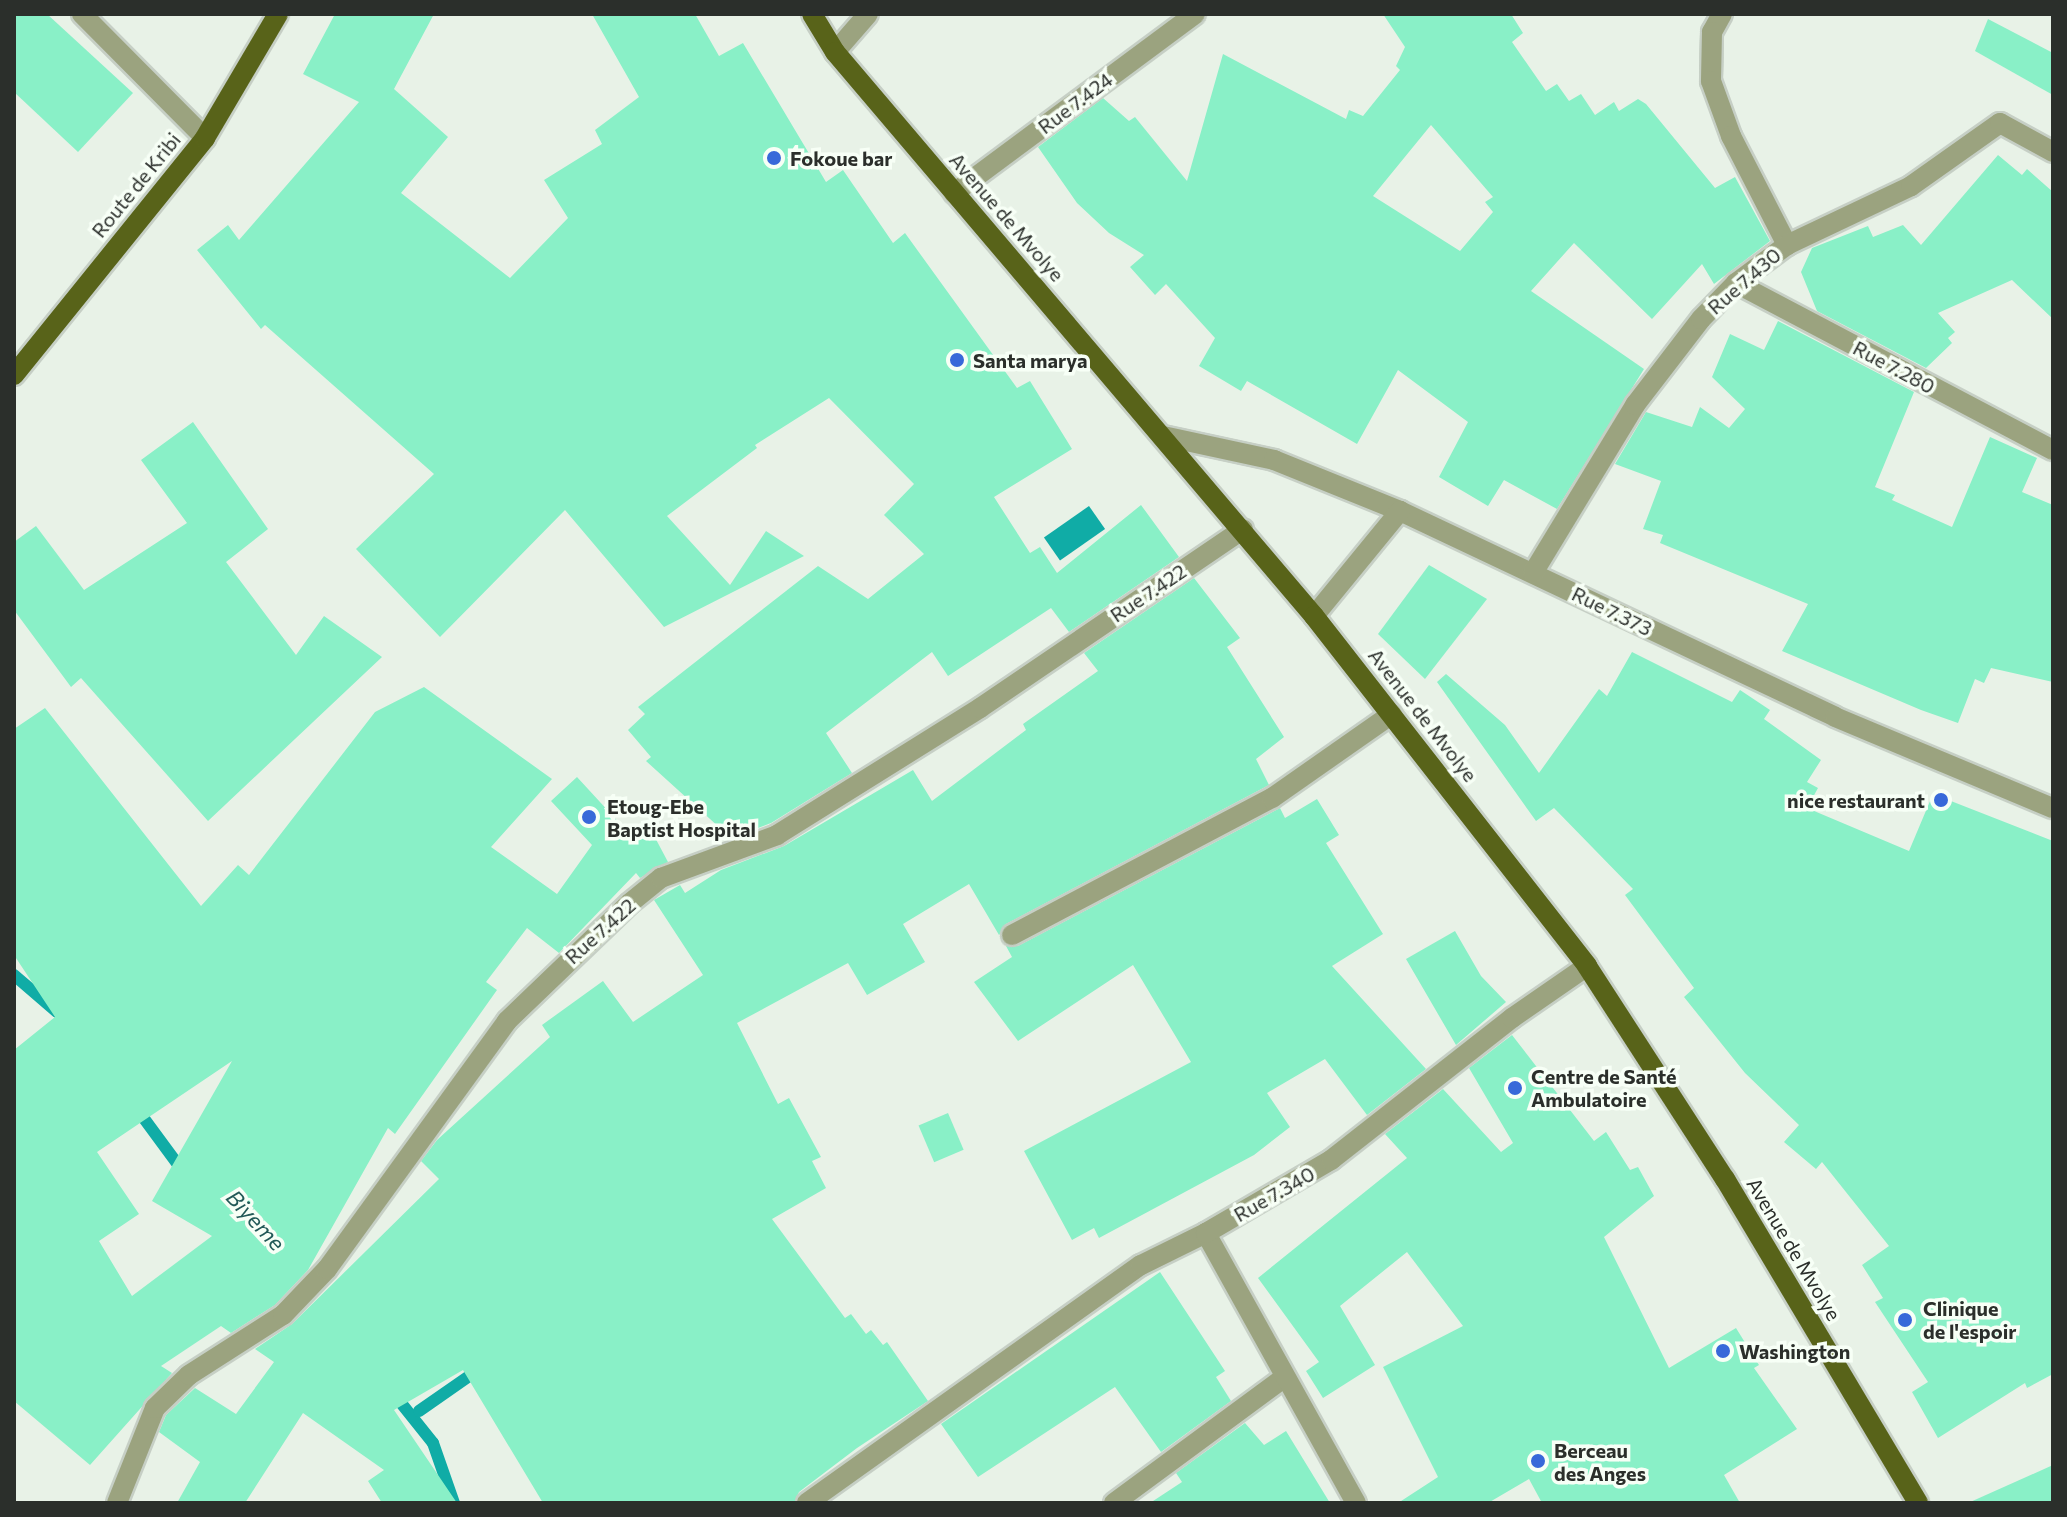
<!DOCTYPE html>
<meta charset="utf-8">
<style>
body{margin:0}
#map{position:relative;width:2067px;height:1517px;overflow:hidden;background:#e8f2e7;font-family:Commissioner,sans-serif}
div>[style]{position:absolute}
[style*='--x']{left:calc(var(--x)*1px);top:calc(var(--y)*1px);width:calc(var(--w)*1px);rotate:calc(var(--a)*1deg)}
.water>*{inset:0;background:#10aca6;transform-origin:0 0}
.stream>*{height:12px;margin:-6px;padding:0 6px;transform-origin:6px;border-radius:6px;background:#10aca6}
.building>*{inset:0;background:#89f0c7;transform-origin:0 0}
.roads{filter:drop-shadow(2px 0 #c6cfc5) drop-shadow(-2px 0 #c6cfc5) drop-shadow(0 2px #c6cfc5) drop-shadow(0 -2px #c6cfc5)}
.minor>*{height:20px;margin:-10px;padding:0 10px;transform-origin:10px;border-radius:10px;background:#9ba37f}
.major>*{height:20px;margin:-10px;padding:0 10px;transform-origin:10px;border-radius:10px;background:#586319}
.dots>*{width:22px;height:22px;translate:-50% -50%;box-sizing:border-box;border:4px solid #f7fff6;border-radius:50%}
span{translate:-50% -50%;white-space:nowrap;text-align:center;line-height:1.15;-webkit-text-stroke:7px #f7fff6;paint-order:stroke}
.street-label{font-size:20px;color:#2b2f2b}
.poi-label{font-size:20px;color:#2b2f2b;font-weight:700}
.left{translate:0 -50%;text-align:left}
.right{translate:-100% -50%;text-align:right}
.water-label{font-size:22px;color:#225957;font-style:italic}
.frame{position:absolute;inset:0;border:16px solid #2b2f2b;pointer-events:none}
</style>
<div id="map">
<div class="water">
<i style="left:1089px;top:506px;width:28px;height:55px;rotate:55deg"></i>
</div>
<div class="stream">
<i style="--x:14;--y:975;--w:57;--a:40.7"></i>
<i style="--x:137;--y:1109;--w:81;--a:53.6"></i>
<i style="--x:393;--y:1393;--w:64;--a:51.3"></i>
<i style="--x:433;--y:1443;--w:64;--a:70.7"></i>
<i style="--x:419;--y:1411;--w:65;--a:-34.9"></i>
</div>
<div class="building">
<i style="clip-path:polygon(14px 14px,47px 14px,133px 93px,78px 152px,14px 92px)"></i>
<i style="clip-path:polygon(335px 14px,434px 14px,394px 89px,448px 137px,401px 193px,510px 278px,568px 218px,544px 180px,602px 144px,595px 130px,639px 97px,592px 14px,695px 14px,719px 56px,743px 43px,826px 182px,843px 170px,893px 243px,905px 233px,1017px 388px,1030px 381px,1072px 449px,994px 497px,1030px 553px,1040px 547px,1057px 573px,1141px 505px,1179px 557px,1069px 632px,1051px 608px,948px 676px,932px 652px,826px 733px,852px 773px,771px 823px,731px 838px,646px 761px,651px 757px,628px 730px,645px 714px,638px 707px,818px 566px,868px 599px,924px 554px,884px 515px,914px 484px,829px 398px,755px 445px,757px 448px,667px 516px,730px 585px,766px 531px,804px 556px,664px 627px,565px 510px,440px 637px,356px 549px,434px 474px,265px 325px,261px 329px,197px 250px,228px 225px,239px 240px,359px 102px,303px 74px)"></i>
<i style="clip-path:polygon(evenodd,1383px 14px,1511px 14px,1523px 33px,1512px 42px,1546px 91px,1557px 84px,1569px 101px,1581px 94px,1595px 115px,1614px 102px,1619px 111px,1638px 99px,1646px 104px,1715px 188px,1735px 177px,1770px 241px,1714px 284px,1702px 264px,1652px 319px,1574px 243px,1531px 291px,1644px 369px,1557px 509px,1504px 480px,1488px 506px,1439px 477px,1468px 422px,1398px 370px,1357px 444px,1247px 381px,1241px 391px,1199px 366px,1215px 338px,1166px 284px,1155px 295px,1130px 267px,1144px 255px,1109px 233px,1077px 203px,1038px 147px,1103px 98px,1129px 121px,1135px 117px,1187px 181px,1223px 54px,1346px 119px,1349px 110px,1363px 116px,1400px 70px,1396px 66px,1405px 47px,1383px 14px,1431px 125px,1493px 197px,1485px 202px,1493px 212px,1460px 251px,1373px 196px,1431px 125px)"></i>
<i style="clip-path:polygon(1988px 19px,2053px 53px,2053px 95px,1975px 51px)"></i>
<i style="clip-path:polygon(1998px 155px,2022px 175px,2027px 169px,2053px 192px,2053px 319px,2012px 280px,1938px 313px,1955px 332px,1948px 338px,1952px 343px,1926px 368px,1817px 311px,1801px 272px,1812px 248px,1868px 226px,1873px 237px,1903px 225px,1921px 245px)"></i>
<i style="clip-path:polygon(1778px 321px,1914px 392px,1875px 487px,1895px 495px,1892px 500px,1952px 527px,1990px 437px,2037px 458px,2022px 492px,2053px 505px,2053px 682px,1991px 668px,1984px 683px,1975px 679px,1958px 723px,1921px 710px,1782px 651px,1808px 604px,1660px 543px,1663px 535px,1643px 529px,1661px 481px,1615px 464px,1646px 412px,1692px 427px,1700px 407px,1729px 428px,1745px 409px,1712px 377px,1730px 334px,1764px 350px)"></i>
<i style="clip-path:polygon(193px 422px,268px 529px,226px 562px,296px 655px,324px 616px,382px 657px,208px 821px,81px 678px,71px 687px,14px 610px,14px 542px,36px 526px,84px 590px,187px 523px,141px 460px)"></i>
<i style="clip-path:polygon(1429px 565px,1487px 599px,1425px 679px,1378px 634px)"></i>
<i style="clip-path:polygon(1194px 578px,1240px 638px,1227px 647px,1284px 737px,1256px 759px,1269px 785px,1006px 924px,999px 935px,969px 884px,903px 924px,925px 962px,867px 995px,848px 963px,737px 1023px,778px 1104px,789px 1098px,821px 1157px,812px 1161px,826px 1188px,772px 1219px,845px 1318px,851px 1314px,866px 1334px,871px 1330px,883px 1345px,887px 1342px,928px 1401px,857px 1448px,799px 1492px,794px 1503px,543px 1503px,463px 1370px,394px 1410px,457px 1503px,382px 1503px,368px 1481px,384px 1470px,303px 1413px,245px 1503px,177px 1503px,200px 1462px,159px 1432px,166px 1415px,195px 1388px,236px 1414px,274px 1362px,255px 1349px,292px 1324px,439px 1179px,421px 1161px,437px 1140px,550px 1037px,542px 1025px,603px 981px,633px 1022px,703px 975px,654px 900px,680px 885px,685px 893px,721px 870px,784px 846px,913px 770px,932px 801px,1026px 730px,1023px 724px,1098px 671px,1084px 653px)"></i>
<i style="clip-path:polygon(1632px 652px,1732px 702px,1740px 690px,1770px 710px,1764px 719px,1821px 760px,1807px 782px,1818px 788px,1807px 808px,1909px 851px,1933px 794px,2053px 841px,2053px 1374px,2027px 1388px,2025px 1383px,1938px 1438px,1912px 1392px,1928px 1382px,1875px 1302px,1883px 1298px,1862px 1265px,1889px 1246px,1822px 1162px,1816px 1169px,1784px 1142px,1799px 1125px,1745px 1073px,1684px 997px,1694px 988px,1625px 895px,1633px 889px,1554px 808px,1536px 821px,1437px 682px,1446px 674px,1505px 725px,1539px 773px,1599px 689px,1607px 696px)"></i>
<i style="clip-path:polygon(evenodd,424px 687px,552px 779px,491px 847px,557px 894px,592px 845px,551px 801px,577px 777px,634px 839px,651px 830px,668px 862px,640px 878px,636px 873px,559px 953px,527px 928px,486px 982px,497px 990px,395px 1134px,388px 1128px,308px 1270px,275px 1305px,231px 1333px,221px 1326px,161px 1366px,172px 1373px,90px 1465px,14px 1401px,14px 1050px,55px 1017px,14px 955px,14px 729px,45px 708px,201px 906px,238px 865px,249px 875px,375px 712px,424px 687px,232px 1061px,152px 1201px,212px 1236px,132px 1296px,99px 1241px,139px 1214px,97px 1152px,232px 1061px)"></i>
<i style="clip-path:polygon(1317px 799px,1339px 835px,1326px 843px,1383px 934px,1332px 966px,1426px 1069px,1367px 1115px,1325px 1059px,1267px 1093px,1290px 1127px,1254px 1155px,1099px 1238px,1094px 1228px,1072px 1240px,1024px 1151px,1191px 1062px,1133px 965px,1018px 1041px,974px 982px,1012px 957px,1006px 946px,1018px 946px,1280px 808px,1285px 818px)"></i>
<i style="clip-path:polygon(1455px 931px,1481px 976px,1506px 1002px,1456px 1045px,1406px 959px)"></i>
<i style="clip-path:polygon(1512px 1035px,1594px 1141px,1606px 1132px,1630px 1170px,1638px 1167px,1654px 1196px,1604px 1237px,1669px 1368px,1736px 1328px,1759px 1365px,1754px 1368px,1797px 1429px,1724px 1475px,1740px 1503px,1542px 1503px,1529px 1479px,1488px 1503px,1398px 1503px,1438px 1477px,1383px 1367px,1463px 1326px,1407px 1252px,1340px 1306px,1375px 1365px,1323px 1398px,1306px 1371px,1319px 1362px,1258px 1278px,1407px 1158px,1385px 1134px,1443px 1089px,1501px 1152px,1513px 1143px,1469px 1068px)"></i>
<i style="left:948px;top:1113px;width:40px;height:32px;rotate:67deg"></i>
<i style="clip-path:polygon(1160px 1272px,1225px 1371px,1216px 1377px,1231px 1401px,1161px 1452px,1115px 1387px,978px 1477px,941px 1424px)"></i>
<i style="clip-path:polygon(1245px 1423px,1264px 1445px,1286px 1431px,1330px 1503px,1150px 1503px,1182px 1482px,1176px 1473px)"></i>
<i style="clip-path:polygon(2053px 1465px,2053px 1503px,1968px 1503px)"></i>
</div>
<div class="roads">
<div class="minor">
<i style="--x:82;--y:14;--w:175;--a:45.2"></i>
<i style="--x:1722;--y:14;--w:21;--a:119"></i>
<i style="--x:1712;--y:32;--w:49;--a:91.2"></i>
<i style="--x:1711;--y:81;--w:59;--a:70"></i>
<i style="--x:1731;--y:136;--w:123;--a:62.8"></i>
<i style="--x:835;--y:52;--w:50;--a:-49"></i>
<i style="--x:954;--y:193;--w:300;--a:-36.6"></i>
<i style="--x:1736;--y:283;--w:358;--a:27.8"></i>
<i style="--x:1163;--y:436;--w:114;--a:12.2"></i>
<i style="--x:1274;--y:460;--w:136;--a:22"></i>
<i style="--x:1400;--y:511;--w:481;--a:25.3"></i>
<i style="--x:1835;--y:717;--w:236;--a:22.7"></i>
<i style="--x:1533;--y:573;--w:197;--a:-58.7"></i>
<i style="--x:1635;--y:405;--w:108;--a:-52.5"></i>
<i style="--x:1701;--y:319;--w:50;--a:-45.8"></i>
<i style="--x:1736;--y:283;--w:64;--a:-36.7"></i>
<i style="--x:1787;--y:245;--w:137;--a:-25.4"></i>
<i style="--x:1911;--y:186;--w:109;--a:-35.3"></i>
<i style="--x:2000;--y:123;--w:60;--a:28.7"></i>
<i style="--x:1314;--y:616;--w:136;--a:-50.7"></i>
<i style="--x:1012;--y:935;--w:294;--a:-27.8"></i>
<i style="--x:1272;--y:798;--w:146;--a:-35"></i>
<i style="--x:117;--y:1503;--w:102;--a:-68.2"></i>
<i style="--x:155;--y:1408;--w:47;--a:-44.1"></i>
<i style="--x:189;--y:1375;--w:112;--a:-32.6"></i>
<i style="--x:283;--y:1315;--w:64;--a:-46.3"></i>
<i style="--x:327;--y:1269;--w:306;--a:-54"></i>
<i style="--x:507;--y:1021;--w:170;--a:-43.8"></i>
<i style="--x:630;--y:903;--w:40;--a:-39"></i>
<i style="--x:661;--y:878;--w:124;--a:-20.3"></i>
<i style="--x:777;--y:835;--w:239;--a:-32"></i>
<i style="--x:980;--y:708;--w:318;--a:-34.2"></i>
<i style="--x:807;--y:1503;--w:410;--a:-35.5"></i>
<i style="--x:1141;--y:1265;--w:72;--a:-26.2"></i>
<i style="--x:1114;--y:1503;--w:212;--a:-36.4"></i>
<i style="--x:1356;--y:1503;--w:309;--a:-119.1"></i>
<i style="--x:1206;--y:1233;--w:145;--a:-30.3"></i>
<i style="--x:1331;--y:1160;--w:230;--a:-38.1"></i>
<i style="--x:1512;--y:1018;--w:91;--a:-34.7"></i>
</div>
<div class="major">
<i style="--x:812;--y:14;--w:44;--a:58.8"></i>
<i style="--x:835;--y:52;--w:740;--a:49.66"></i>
<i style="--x:1314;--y:616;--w:444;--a:52"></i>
<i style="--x:1587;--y:966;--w:254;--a:57.1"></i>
<i style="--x:1725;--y:1179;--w:377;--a:59.2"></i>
<i style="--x:14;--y:375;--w:304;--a:-51.1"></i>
<i style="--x:205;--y:138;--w:144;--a:-59.5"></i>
</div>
</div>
<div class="dots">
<i style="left:774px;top:158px;background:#3869d9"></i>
<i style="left:957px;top:360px;background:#3869d9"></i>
<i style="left:1941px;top:800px;background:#3869d9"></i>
<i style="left:589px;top:817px;background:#3869d9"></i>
<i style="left:1515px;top:1088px;background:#3869d9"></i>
<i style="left:1905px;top:1320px;background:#3869d9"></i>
<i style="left:1723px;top:1351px;background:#3869d9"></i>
<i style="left:1538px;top:1461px;background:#3869d9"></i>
</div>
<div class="street-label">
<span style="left:1075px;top:103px;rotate:-37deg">Rue 7.424</span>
<span style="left:136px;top:185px;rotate:-51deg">Route de Kribi</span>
<span style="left:1007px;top:217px;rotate:49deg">Avenue de Mvolye</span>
<span style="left:1744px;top:281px;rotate:-41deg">Rue 7.430</span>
<span style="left:1894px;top:367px;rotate:28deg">Rue 7.280</span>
<span style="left:1148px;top:593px;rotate:-34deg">Rue 7.422</span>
<span style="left:1612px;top:611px;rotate:26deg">Rue 7.373</span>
<span style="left:1423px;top:715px;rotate:52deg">Avenue de Mvolye</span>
<span style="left:600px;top:931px;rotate:-42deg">Rue 7.422</span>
<span style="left:1274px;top:1194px;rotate:-30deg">Rue 7.340</span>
<span style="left:1794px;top:1249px;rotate:59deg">Avenue de Mvolye</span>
</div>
<div class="poi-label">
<span class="left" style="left:790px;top:158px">Fokoue bar</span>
<span class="left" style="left:973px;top:360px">Santa marya</span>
<span class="right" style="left:1925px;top:800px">nice restaurant</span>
<span class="left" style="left:607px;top:818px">Etoug-Ebe<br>Baptist Hospital</span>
<span class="left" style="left:1531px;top:1088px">Centre de Santé<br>Ambulatoire</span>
<span class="left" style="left:1923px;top:1320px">Clinique<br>de l'espoir</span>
<span class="left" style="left:1739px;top:1351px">Washington</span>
<span class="left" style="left:1554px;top:1462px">Berceau<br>des Anges</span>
</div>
<div class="water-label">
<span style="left:256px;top:1220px;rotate:47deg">Biyeme</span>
</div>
<div class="frame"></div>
</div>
